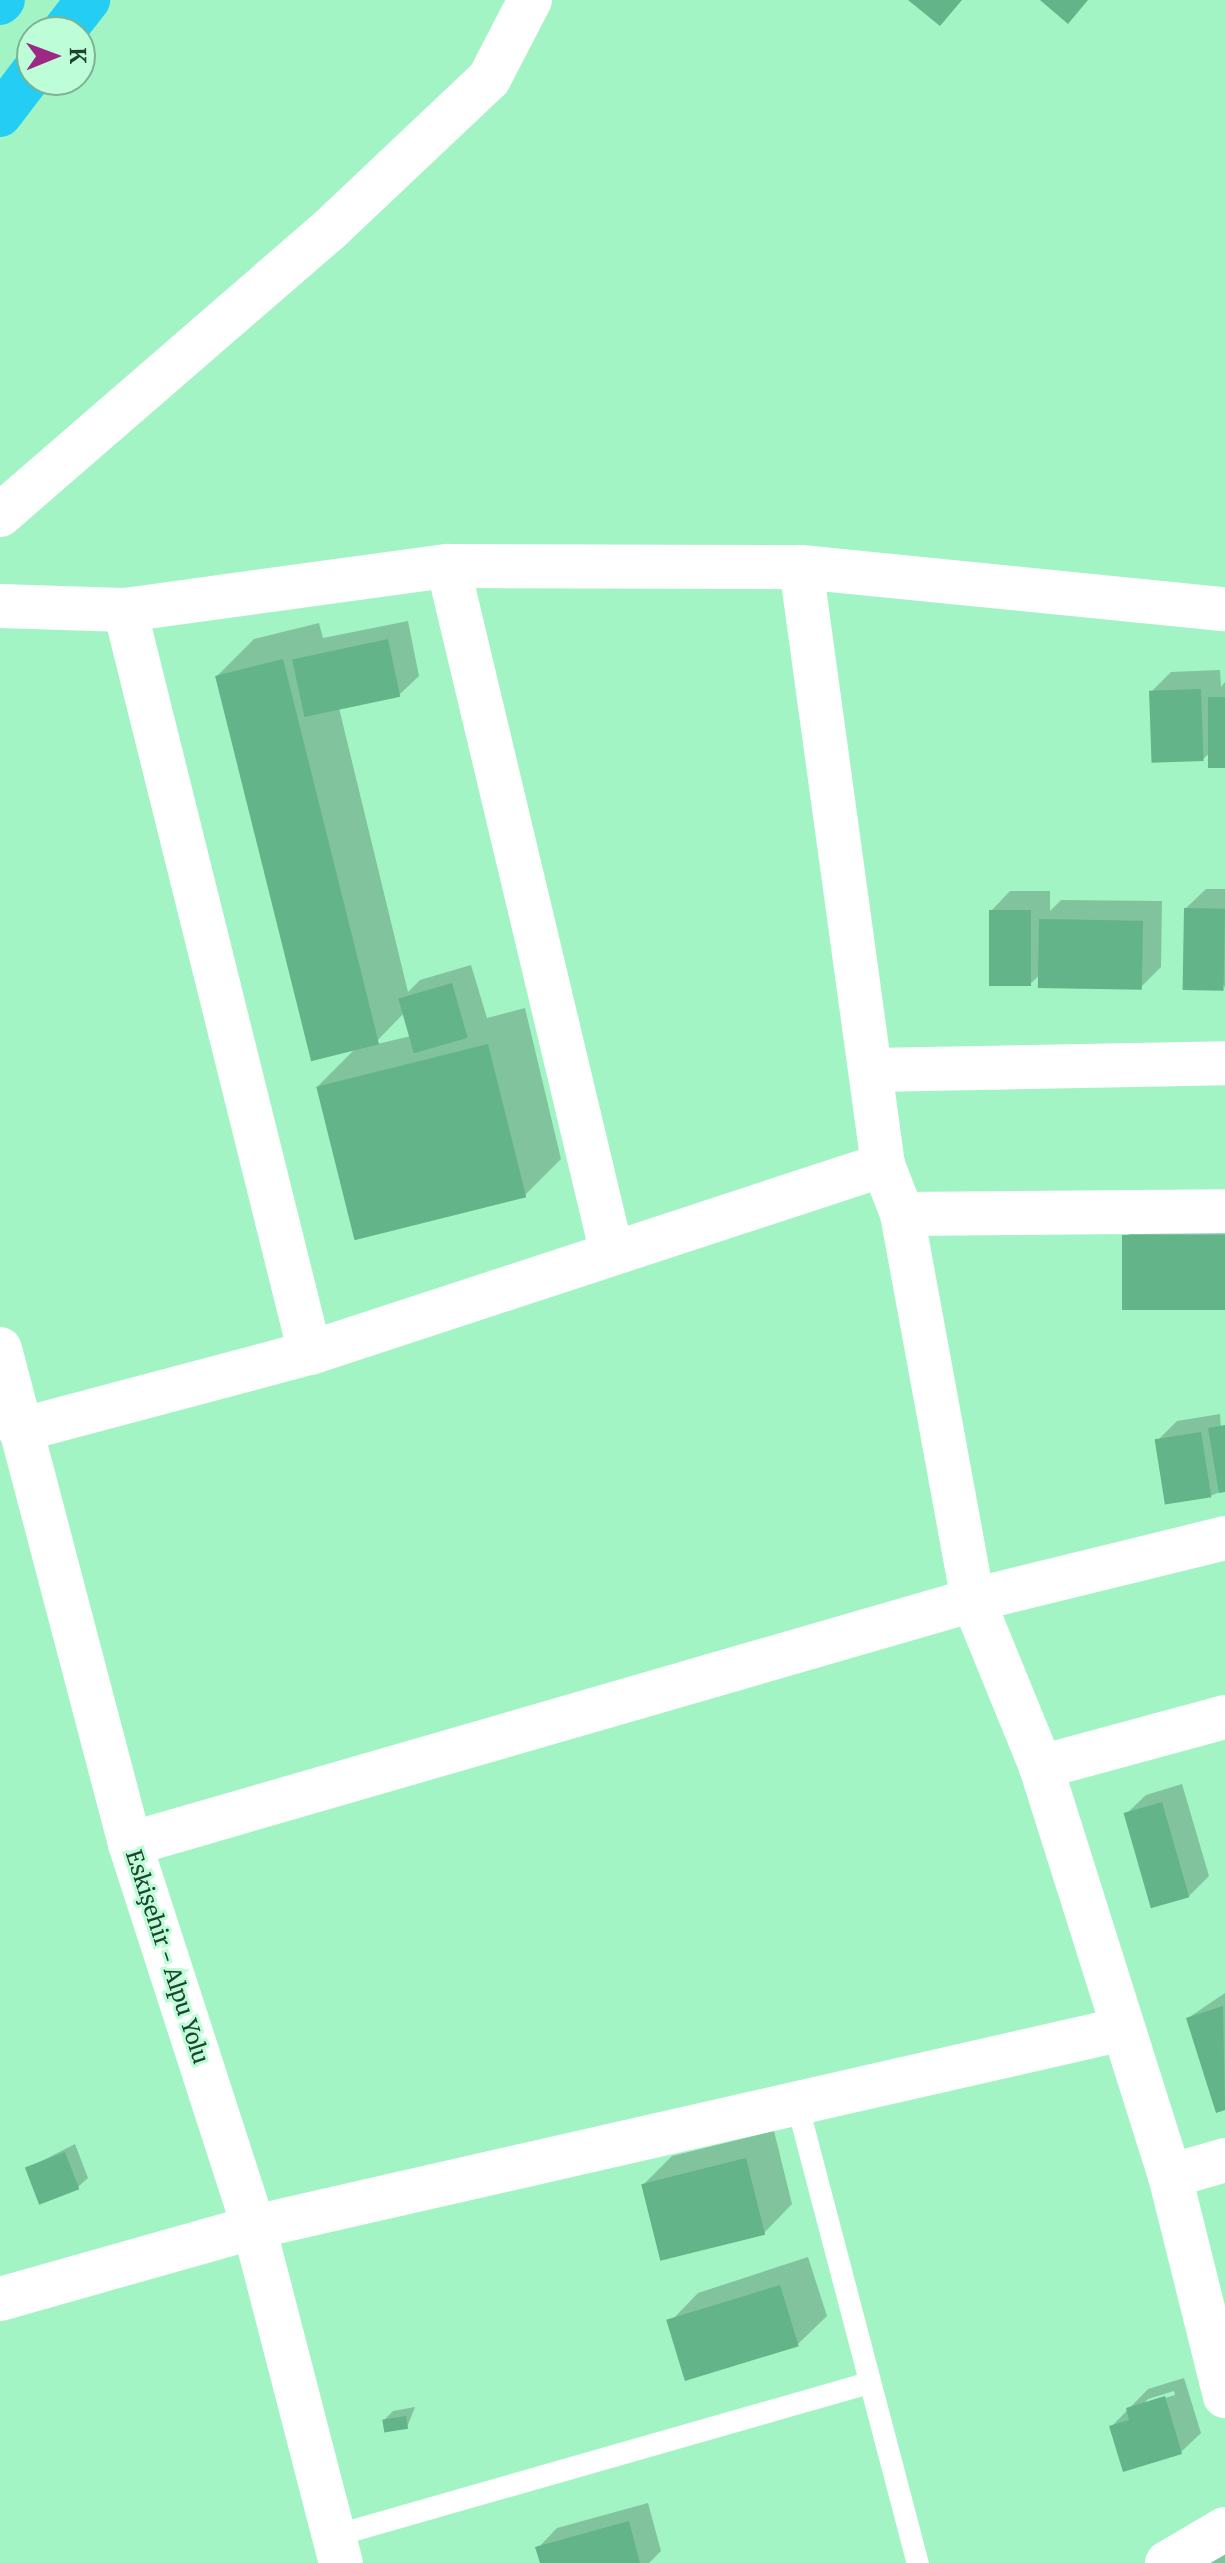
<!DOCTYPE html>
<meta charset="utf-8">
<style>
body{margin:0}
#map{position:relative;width:1225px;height:2563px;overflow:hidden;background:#a2f4c5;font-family:Merriweather,serif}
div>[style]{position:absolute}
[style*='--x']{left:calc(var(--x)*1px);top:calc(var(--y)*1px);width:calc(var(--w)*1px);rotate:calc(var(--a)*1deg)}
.shadow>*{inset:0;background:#0003}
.building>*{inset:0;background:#63b488;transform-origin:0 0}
.lane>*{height:22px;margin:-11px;padding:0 11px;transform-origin:11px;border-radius:11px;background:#fff}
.street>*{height:44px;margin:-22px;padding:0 22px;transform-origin:22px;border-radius:22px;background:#fff}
.secondary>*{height:44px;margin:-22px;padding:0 22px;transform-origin:22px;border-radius:22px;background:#fff}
.highway>*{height:44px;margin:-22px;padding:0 22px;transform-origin:22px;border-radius:22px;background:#24cdf3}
span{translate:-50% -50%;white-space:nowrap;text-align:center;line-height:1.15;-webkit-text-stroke:6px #bdfdd7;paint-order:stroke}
.street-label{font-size:22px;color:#204230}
.north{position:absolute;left:16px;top:16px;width:80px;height:80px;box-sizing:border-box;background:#bdfdd7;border:2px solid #7eb294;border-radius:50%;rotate:89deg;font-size:22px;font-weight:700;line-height:32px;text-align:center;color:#204230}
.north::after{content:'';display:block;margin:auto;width:28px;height:36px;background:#9e2984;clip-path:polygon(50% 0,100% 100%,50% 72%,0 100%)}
</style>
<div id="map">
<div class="shadow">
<i style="clip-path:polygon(evenodd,408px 621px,419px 676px,399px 695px,339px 708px,408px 992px,420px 980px,471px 965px,487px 1018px,525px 1008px,561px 1159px,524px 1196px,318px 1086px,357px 1047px,217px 676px,254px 639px,319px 623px,323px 638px,408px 621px,404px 1013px,411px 1036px,373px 1045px,404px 1013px)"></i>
<i style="clip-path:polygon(1220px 670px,1221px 687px,1225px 682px,1225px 765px,1212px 751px,1203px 759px,1151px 692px,1171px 672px)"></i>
<i style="clip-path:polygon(1206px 889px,1225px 889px,1225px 988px,1186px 908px)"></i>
<i style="clip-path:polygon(1010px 891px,1050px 891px,1050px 911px,1061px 900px,1162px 901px,1161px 967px,1141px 987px,1041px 974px,1031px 983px,991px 911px)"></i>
<i style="clip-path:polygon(1225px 1208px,1225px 1308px,1124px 1239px,1153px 1211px)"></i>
<i style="clip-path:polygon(1220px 1414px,1225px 1490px,1210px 1496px,1157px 1441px,1177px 1421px)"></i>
<i style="clip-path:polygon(1182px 1784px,1209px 1876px,1189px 1896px,1126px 1814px,1146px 1795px)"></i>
<i style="clip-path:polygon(1225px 1993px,1225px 2108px,1217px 2111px,1188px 2018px)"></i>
<i style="clip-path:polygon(774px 2131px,792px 2204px,764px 2233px,643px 2185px,672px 2156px)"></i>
<i style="clip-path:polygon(75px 2144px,88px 2178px,78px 2187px,28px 2168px)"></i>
<i style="clip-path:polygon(808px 2257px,827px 2316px,798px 2344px,670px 2322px,698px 2293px)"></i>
<i style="clip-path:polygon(evenodd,1184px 2378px,1201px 2433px,1181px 2452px,1111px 2427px,1148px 2389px,1184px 2378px,1174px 2391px,1175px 2395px,1142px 2405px,1148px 2399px,1174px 2391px)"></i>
<i style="clip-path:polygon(415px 2407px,407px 2427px,384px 2420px,393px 2411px)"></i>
<i style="clip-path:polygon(648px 2503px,661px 2551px,649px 2563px,542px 2563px,538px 2548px,557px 2528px)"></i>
<i style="clip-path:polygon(1225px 2532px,1225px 2563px,1177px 2563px)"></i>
</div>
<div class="building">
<i style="clip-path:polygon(908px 0,962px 0,940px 26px)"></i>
<i style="clip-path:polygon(1040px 0,1088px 0,1068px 24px)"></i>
<i style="left:388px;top:639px;width:59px;height:98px;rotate:78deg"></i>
<i style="left:283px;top:659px;width:397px;height:70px;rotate:76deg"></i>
<i style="left:1201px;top:689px;width:72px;height:52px;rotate:88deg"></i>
<i style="left:1208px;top:697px;width:17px;height:71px"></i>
<i style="left:1184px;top:908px;width:41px;height:82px;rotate:1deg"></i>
<i style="left:989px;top:910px;width:42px;height:76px"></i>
<i style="left:1039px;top:919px;width:104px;height:69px;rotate:1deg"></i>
<i style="left:452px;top:983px;width:57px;height:56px;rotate:74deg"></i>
<i style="left:488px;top:1044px;width:158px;height:177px;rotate:76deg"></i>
<i style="left:1225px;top:1235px;width:75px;height:103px;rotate:90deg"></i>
<i style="clip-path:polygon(1225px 1425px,1225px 1492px,1219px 1493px,1208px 1428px)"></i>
<i style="left:1201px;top:1432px;width:66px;height:47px;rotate:81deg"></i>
<i style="left:1162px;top:1802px;width:99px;height:40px;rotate:74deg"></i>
<i style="clip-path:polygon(1223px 2006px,1225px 2110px,1216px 2113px,1186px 2018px)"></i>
<i style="left:65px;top:2152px;width:40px;height:43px;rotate:69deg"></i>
<i style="left:746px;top:2158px;width:79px;height:108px;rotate:76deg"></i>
<i style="left:780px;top:2285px;width:64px;height:119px;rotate:73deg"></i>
<i style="clip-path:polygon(1165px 2396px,1182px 2454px,1123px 2472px,1109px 2426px,1129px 2420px,1126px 2408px)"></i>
<i style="left:406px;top:2416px;width:13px;height:24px;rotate:81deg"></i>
<i style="clip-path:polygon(629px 2521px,640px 2563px,540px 2563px,535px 2547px)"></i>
</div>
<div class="lane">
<i style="--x:797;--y:2103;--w:476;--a:75.3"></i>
<i style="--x:334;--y:2536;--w:556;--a:-15.96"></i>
</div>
<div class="street">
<i style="--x:0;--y:515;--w:432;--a:-40.9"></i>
<i style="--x:327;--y:232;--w:223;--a:-43.4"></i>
<i style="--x:489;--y:79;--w:89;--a:-62.6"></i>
<i style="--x:448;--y:566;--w:707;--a:76.59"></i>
<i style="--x:801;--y:567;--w:604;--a:82.19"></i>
<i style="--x:883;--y:1165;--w:53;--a:68.8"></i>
<i style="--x:902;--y:1214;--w:392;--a:79.6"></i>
<i style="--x:973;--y:1600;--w:180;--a:67.8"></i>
<i style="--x:0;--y:606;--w:125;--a:1.8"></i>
<i style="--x:125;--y:610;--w:326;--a:-7.8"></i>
<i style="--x:448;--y:566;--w:353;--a:0.2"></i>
<i style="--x:801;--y:567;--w:426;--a:5.7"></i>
<i style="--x:873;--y:1070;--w:352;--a:-1.1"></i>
<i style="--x:902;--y:1214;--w:323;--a:-0.5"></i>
<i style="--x:310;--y:1353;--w:603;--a:-18.16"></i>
<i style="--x:20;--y:1430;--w:300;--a:-14.9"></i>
<i style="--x:310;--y:1353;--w:766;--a:-103.98"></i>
<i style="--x:1225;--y:1717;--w:191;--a:164.8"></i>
<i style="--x:1041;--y:1767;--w:429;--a:72.5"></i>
<i style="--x:1170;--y:2176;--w:227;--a:76"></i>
<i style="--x:130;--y:1844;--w:878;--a:-16.14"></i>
<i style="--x:973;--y:1600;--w:260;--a:-13.8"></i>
<i style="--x:1170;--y:2176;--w:57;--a:-16.2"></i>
<i style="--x:0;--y:2299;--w:264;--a:-15.8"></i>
<i style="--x:254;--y:2227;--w:891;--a:-12.84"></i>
<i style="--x:1167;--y:2563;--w:67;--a:-30.4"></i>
</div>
<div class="secondary">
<i style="--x:0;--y:1349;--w:512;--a:75.28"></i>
<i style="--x:130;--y:1844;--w:403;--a:72.1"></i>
<i style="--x:254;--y:2227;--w:347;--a:75.5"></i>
</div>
<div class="highway">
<i style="--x:0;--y:3;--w:4;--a:-45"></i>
<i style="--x:63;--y:32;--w:41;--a:-52"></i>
<i style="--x:0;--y:115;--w:53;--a:-52.7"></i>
</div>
<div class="street-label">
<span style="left:167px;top:1957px;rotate:72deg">Eskişehir - Alpu Yolu</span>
</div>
<div class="north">K</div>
</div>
